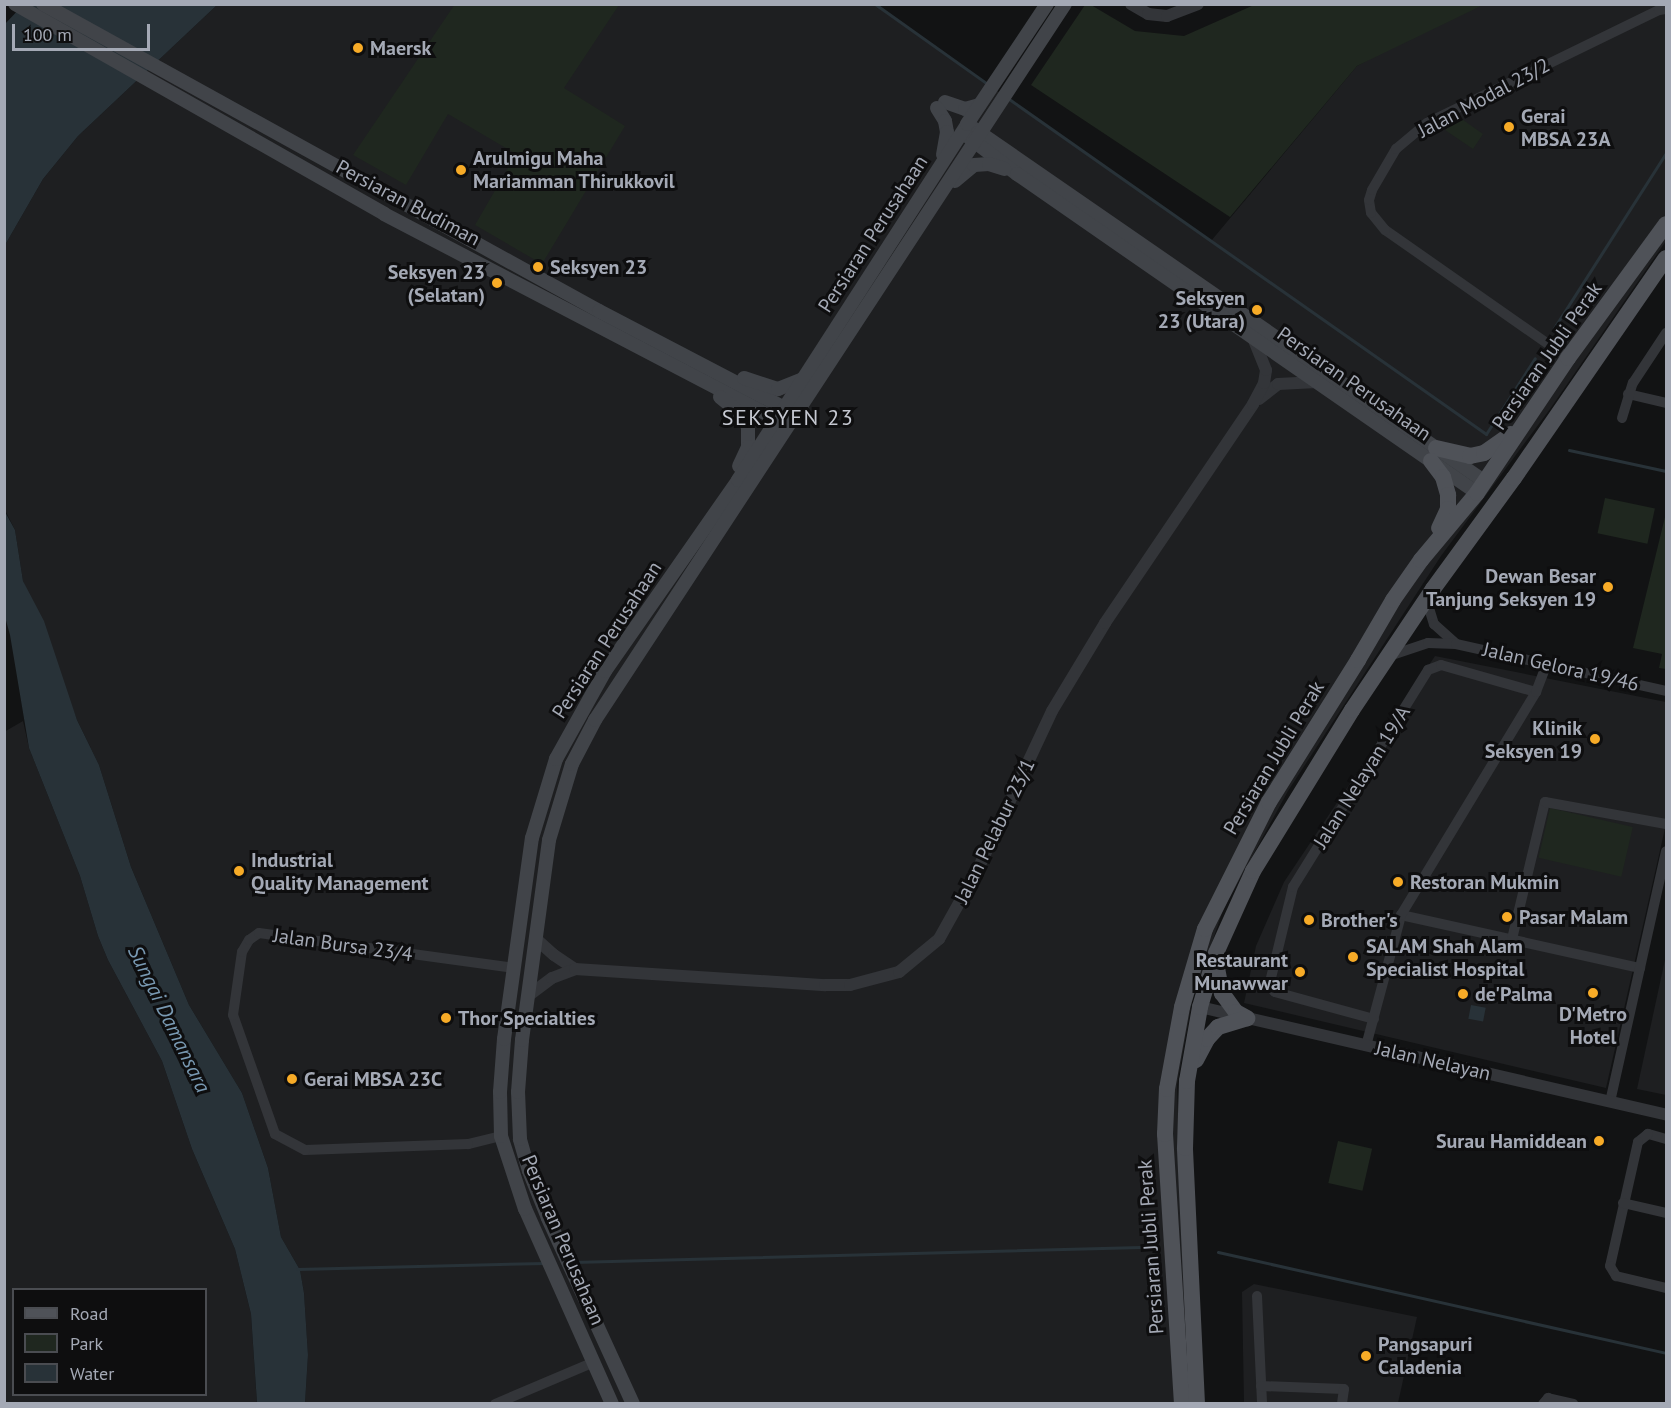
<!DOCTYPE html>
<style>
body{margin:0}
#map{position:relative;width:1671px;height:1408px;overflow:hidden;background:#121314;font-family:"PT Sans",sans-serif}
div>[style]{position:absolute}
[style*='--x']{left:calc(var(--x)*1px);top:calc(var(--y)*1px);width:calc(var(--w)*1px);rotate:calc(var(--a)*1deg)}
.built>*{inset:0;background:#1e1f21}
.green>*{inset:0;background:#1f271f;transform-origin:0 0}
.water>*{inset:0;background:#283238;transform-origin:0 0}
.stream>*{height:3px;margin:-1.5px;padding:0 1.5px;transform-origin:1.5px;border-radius:1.5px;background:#283238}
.minor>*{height:10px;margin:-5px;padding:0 5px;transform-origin:5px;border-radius:5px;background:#333539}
.tertiary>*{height:12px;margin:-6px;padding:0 6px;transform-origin:6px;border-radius:6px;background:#333539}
.secondary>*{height:14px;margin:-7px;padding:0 7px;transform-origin:7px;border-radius:7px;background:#414449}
.primary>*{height:16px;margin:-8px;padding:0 8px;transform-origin:8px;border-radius:8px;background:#4f5258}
.dots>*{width:16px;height:16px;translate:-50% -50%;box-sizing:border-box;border:3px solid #0e0e0f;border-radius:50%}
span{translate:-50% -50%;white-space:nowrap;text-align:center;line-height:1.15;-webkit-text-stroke:6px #0e0e0f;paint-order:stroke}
.poi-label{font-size:20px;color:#a4a9b5;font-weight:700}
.left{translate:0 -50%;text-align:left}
.right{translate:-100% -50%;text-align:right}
.street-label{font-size:20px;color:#a4a9b5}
.water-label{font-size:21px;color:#7999b2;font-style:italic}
.quarter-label{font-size:22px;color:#c5c8d1;letter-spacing:1.5px}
.frame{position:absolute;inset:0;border:6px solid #a4a9b5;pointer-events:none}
.legend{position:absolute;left:12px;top:1288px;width:195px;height:108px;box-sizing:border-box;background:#0e0e0f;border:2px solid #4a4c51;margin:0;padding:8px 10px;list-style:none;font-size:18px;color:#a4a9b5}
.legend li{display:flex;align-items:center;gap:12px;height:30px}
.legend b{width:30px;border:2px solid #4a4c51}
.scale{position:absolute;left:12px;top:24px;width:138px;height:27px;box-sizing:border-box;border:3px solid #a4a9b5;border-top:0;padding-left:8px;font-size:18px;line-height:21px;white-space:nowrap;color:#a4a9b5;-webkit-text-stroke:4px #0e0e0f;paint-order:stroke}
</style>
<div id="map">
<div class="built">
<i style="clip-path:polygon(217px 5px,875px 5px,1211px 241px,1357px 66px,1403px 41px,1482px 5px,1666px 5px,1666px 241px,1550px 409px,1441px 556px,1288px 791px,1223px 910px,1192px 1002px,1177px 1085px,1188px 1403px,305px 1403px,308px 1355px,304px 1293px,300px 1270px,281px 1237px,268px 1168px,242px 1093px,189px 1005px,131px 867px,99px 765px,77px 720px,23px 581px,15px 530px,5px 510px,5px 245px,43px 179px,78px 136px)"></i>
<i style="clip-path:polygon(1435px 656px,1666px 702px,1666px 824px,1606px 1088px,1244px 1003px,1256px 946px,1284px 882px)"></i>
<i style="clip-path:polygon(evenodd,23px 721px,29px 748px,80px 876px,98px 936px,108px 960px,162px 1061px,192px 1149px,235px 1249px,251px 1314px,257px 1404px,5px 1403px,4px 732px,23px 721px,14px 1290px,206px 1290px,206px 1394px,14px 1394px,14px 1290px)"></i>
<i style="clip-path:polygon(1666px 955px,1666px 1095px,1637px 1089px)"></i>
<i style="clip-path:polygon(1254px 1284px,1417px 1317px,1398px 1403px,1244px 1403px,1242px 1292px)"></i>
</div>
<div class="green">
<i style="clip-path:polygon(455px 4px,619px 5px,564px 88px,625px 126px,542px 264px,475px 225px,516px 154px,448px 114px,406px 185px,353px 155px)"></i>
<i style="clip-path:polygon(1085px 5px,1091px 5px,1135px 31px,1184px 36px,1254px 5px,1483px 5px,1357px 66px,1230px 217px,1031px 85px)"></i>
<i style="clip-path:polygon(1459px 117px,1483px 134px,1473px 149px,1445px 130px)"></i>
<i style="left:1605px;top:498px;width:51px;height:36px;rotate:12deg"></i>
<i style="clip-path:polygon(1665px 517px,1666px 517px,1666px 669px,1659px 668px,1662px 654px,1633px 648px)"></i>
<i style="left:1550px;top:808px;width:85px;height:51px;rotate:13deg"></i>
<i style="left:1338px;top:1141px;width:35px;height:43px;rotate:13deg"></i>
</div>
<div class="water">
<i style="clip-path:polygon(23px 5px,217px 5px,78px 136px,43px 179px,5px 245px,4px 25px)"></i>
<i style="clip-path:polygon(4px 510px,15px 530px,23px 581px,44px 621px,77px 720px,99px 765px,131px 867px,189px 1005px,242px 1093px,268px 1168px,281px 1237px,300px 1270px,304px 1293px,308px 1355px,305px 1403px,257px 1403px,251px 1314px,235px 1249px,192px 1149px,162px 1061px,108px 960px,98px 936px,80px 876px,29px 748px,10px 635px,5px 617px)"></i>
<i style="left:1471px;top:1005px;width:15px;height:14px;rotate:11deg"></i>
</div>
<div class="stream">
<i style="--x:875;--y:4;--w:140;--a:35.4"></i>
<i style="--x:1009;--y:99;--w:583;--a:35.08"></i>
<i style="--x:1486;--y:434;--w:90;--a:-57.2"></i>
<i style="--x:1554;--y:328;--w:208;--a:-57.4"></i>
<i style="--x:1569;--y:450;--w:99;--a:12.2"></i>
<i style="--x:1218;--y:1252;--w:459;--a:12.7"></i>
<i style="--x:573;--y:1262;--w:568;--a:-1.51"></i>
<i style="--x:297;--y:1269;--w:248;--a:-1.4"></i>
</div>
<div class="minor">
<i style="--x:1568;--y:358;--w:223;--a:-145"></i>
<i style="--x:1385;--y:230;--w:22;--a:-129"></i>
<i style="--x:1371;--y:213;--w:13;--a:-99"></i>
<i style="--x:1369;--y:200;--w:10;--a:-73"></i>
<i style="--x:1372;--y:190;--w:48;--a:-59.7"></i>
<i style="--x:1396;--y:149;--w:40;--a:-40"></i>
<i style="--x:1427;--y:123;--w:258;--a:-26"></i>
<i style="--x:1659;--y:10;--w:7;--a:-8"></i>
<i style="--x:1628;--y:394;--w:39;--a:13"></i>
<i style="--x:1622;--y:418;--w:37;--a:-73"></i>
<i style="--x:1633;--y:383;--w:60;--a:-56.6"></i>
<i style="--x:1432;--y:595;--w:13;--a:103"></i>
<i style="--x:1429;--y:608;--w:17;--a:73"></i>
<i style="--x:1434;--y:624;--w:30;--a:42"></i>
<i style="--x:1389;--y:656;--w:41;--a:-18.4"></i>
<i style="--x:1428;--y:643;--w:28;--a:2"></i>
<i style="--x:1456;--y:644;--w:215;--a:12.6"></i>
<i style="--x:1401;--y:915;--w:245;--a:12.5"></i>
<i style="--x:1512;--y:939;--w:141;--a:-76.5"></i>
<i style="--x:1545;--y:802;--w:123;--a:10.3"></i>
<i style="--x:1374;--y:1019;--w:103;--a:-164.7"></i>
<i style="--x:1275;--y:992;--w:6;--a:-135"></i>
<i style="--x:1271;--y:988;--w:6;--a:-99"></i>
<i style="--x:1270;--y:982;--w:98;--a:-76.4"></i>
<i style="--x:1293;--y:887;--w:256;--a:-58.1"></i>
<i style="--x:1428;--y:670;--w:14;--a:-21"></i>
<i style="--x:1441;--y:665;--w:99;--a:15.9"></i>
<i style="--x:1366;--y:1046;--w:136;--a:-75"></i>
<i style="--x:1401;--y:915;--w:261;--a:-58.8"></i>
<i style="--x:1536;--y:692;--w:30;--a:-69"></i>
<i style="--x:1610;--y:1102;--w:257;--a:-77.4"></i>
<i style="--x:501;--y:1136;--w:34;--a:166"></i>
<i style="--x:468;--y:1144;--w:163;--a:177.9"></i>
<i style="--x:305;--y:1150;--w:34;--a:-152"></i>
<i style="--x:275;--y:1134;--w:126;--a:-109.4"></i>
<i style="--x:233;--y:1015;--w:64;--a:-81.9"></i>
<i style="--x:242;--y:952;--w:14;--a:-60"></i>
<i style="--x:249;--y:940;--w:12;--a:-35"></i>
<i style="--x:259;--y:933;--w:256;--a:7.8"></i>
<i style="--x:1666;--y:1139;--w:19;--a:-164"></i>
<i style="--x:1648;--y:1134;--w:13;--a:141"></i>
<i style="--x:1638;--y:1142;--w:127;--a:102.7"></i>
<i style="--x:1610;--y:1266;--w:12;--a:59"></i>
<i style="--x:1616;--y:1276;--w:51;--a:13.5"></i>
<i style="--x:1623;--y:1203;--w:44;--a:13.1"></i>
<i style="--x:1257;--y:1296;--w:108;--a:87.3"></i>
<i style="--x:1261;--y:1386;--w:83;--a:2.1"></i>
<i style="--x:1344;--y:1389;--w:15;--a:98"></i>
<i style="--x:495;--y:1404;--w:108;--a:-23"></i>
<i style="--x:1543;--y:1404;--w:8;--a:-50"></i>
<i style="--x:1548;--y:1398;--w:26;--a:13"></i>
</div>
<div class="tertiary">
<i style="--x:1131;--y:4;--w:20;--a:30"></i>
<i style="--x:1148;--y:14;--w:19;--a:6"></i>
<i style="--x:1167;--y:16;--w:33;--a:-21"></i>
<i style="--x:1259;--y:399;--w:24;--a:-38"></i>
<i style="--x:1278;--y:384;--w:39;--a:-3"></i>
<i style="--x:535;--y:938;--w:25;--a:42"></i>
<i style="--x:554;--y:955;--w:25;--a:34"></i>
<i style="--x:528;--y:996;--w:30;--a:-37"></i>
<i style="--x:552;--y:978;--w:25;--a:-21"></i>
<i style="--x:575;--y:969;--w:251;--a:3.7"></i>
<i style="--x:825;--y:985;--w:25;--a:0"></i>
<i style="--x:850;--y:985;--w:51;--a:-14.9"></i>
<i style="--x:899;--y:972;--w:52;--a:-39.5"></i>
<i style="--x:939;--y:939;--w:80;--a:-60.9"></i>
<i style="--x:978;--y:869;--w:174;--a:-64.9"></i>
<i style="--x:1052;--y:711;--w:103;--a:-58.9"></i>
<i style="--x:1105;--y:623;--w:264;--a:-55.9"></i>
<i style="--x:1253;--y:404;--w:24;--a:-62"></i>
<i style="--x:1264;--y:383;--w:13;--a:-81"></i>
<i style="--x:1266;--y:370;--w:35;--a:-112"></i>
<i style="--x:1200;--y:1007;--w:478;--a:13"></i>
</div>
<div class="secondary">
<i style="--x:15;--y:4;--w:425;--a:29.6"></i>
<i style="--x:384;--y:214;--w:451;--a:27.6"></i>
<i style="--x:43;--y:4;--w:635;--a:28.91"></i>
<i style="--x:599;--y:311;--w:218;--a:27.6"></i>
<i style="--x:945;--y:102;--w:21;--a:19"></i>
<i style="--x:965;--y:109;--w:15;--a:-16"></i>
<i style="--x:937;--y:108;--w:15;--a:58"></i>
<i style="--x:945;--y:121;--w:11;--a:80"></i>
<i style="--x:947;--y:132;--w:23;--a:100"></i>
<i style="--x:973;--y:128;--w:621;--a:34.64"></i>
<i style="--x:967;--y:136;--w:63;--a:37.2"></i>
<i style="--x:1017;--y:174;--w:560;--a:34.74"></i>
<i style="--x:955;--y:181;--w:25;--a:-40"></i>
<i style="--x:974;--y:165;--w:15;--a:-4"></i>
<i style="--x:989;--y:164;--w:16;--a:18"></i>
<i style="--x:744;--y:378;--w:36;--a:18"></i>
<i style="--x:778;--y:389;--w:27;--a:-22"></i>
<i style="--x:720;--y:397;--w:27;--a:39"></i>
<i style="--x:741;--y:414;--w:15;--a:62"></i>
<i style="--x:748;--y:427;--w:20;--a:90"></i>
<i style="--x:748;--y:447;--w:21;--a:115"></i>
<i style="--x:612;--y:1404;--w:214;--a:-114"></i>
<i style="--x:525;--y:1209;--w:77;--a:-108.2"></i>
<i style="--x:501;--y:1136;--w:44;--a:-91.3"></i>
<i style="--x:500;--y:1092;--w:53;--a:-85.7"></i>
<i style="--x:504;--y:1039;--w:203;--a:-82.1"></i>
<i style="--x:532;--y:838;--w:83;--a:-73.1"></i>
<i style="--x:556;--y:759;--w:101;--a:-60.9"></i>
<i style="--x:605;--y:671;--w:233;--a:-55.1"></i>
<i style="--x:738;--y:480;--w:423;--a:-57.2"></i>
<i style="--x:967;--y:124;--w:144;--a:-56.3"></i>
<i style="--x:633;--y:1404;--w:205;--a:-114.6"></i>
<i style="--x:548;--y:1218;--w:51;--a:-112"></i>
<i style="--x:529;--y:1171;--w:33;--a:-106"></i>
<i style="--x:520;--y:1139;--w:47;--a:-92.4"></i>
<i style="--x:518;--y:1092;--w:52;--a:-85.6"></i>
<i style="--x:522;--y:1040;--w:202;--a:-82.3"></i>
<i style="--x:549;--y:840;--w:79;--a:-73.2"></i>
<i style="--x:572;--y:764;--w:50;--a:-62.4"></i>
<i style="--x:595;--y:720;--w:856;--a:-56.72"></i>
</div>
<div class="primary">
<i style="--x:1436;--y:448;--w:35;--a:13"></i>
<i style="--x:1470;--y:456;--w:14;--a:-12"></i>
<i style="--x:1484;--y:453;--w:33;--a:-35"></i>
<i style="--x:1431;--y:461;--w:20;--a:53"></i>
<i style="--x:1443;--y:477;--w:19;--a:74"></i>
<i style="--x:1448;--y:495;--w:14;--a:90"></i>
<i style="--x:1448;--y:509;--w:21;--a:115"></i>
<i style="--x:1216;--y:963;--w:31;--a:79"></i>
<i style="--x:1222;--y:993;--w:24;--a:54"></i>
<i style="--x:1236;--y:1012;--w:13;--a:29"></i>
<i style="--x:1196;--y:1060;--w:24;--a:-62"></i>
<i style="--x:1207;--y:1039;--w:16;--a:-47"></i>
<i style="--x:1218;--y:1027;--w:30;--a:-17"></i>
<i style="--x:1182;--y:1404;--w:271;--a:-93.6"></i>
<i style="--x:1165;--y:1134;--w:45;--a:-87.5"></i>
<i style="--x:1167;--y:1089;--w:83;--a:-79.6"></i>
<i style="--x:1182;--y:1007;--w:81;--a:-73.6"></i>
<i style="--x:1205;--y:929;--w:142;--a:-63.3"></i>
<i style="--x:1269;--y:802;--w:168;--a:-57.9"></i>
<i style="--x:1358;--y:660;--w:69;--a:-59.7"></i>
<i style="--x:1393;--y:600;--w:49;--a:-55"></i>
<i style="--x:1421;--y:560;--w:87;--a:-50.1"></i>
<i style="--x:1477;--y:493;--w:163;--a:-56"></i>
<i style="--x:1568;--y:358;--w:166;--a:-53.8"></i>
<i style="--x:1197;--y:1404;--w:256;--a:-92.7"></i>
<i style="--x:1185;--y:1148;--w:67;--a:-88.3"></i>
<i style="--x:1187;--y:1081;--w:75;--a:-80"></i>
<i style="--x:1200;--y:1007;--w:56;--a:-73.5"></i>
<i style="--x:1216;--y:953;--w:90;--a:-65.7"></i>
<i style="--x:1253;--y:871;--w:189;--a:-58.4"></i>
<i style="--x:1352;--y:710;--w:146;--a:-56.2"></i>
<i style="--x:1433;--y:589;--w:137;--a:-53.9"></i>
<i style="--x:1514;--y:478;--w:267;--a:-55.4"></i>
</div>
<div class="dots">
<i style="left:358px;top:48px;background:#f7ab27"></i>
<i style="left:1509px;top:127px;background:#f7ab27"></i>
<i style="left:461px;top:170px;background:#f7ab27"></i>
<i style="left:538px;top:267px;background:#f7ab27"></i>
<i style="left:497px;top:283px;background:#f7ab27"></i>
<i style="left:1257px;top:310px;background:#f7ab27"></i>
<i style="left:1608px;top:587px;background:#f7ab27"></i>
<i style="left:1595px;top:739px;background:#f7ab27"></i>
<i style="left:239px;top:871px;background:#f7ab27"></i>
<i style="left:1398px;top:882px;background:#f7ab27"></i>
<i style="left:1507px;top:917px;background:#f7ab27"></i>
<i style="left:1309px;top:920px;background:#f7ab27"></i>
<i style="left:1353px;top:957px;background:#f7ab27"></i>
<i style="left:1300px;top:972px;background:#f7ab27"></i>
<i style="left:1593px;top:993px;background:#f7ab27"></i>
<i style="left:1463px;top:994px;background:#f7ab27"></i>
<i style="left:446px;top:1018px;background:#f7ab27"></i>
<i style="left:292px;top:1079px;background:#f7ab27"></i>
<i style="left:1599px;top:1141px;background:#f7ab27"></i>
<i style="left:1366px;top:1356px;background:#f7ab27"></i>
</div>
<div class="poi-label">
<span class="left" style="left:370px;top:48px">Maersk</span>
<span class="left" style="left:1521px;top:128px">Gerai<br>MBSA 23A</span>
<span class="left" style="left:473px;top:170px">Arulmigu Maha<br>Mariamman Thirukkovil</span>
<span class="left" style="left:550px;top:267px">Seksyen 23</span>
<span class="right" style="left:485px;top:284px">Seksyen 23<br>(Selatan)</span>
<span class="right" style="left:1245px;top:310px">Seksyen<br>23 (Utara)</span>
<span class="right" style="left:1596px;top:588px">Dewan Besar<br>Tanjung Seksyen 19</span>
<span class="right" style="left:1582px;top:740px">Klinik<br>Seksyen 19</span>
<span class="left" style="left:251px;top:872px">Industrial<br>Quality Management</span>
<span class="left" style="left:1410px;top:882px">Restoran Mukmin</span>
<span class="left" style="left:1519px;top:917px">Pasar Malam</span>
<span class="left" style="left:1321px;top:920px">Brother's</span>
<span class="left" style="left:1366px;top:958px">SALAM Shah Alam<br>Specialist Hospital</span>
<span class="right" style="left:1288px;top:972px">Restaurant<br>Munawwar</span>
<span class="left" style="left:1475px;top:994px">de'Palma</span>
<span style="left:1593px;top:1026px">D'Metro<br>Hotel</span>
<span class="left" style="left:458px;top:1018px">Thor Specialties</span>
<span class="left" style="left:304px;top:1079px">Gerai MBSA 23C</span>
<span class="right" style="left:1587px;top:1141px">Surau Hamiddean</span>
<span class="left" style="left:1378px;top:1356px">Pangsapuri<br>Caladenia</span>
</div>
<div class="street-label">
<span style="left:1484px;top:98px;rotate:-28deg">Jalan Modal 23/2</span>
<span style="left:408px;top:203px;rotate:28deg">Persiaran Budiman</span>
<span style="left:873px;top:234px;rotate:-57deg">Persiaran Perusahaan</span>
<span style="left:1547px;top:356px;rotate:-55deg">Persiaran Jubli Perak</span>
<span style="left:1354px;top:384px;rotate:35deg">Persiaran Perusahaan</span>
<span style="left:607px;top:640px;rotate:-57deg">Persiaran Perusahaan</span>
<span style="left:1561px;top:667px;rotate:13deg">Jalan Gelora 19/46</span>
<span style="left:1274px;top:758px;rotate:-59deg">Persiaran Jubli Perak</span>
<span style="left:1362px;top:777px;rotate:-58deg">Jalan Nelayan 19/A</span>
<span style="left:995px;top:831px;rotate:-64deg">Jalan Pelabur 23/1</span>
<span style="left:343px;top:945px;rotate:8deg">Jalan Bursa 23/4</span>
<span style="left:1433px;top:1061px;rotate:13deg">Jalan Nelayan</span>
<span style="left:563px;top:1240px;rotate:67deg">Persiaran Perusahaan</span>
<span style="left:1151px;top:1247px;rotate:-94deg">Persiaran Jubli Perak</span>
</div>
<div class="water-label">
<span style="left:169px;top:1019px;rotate:64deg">Sungai Damansara</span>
</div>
<div class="quarter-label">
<span style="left:788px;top:418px">SEKSYEN 23</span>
</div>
<div class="frame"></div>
<ul class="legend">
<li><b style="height:8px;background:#4f5258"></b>Road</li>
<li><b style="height:16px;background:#1f271f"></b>Park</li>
<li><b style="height:16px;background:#283238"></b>Water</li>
</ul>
<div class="scale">100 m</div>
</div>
